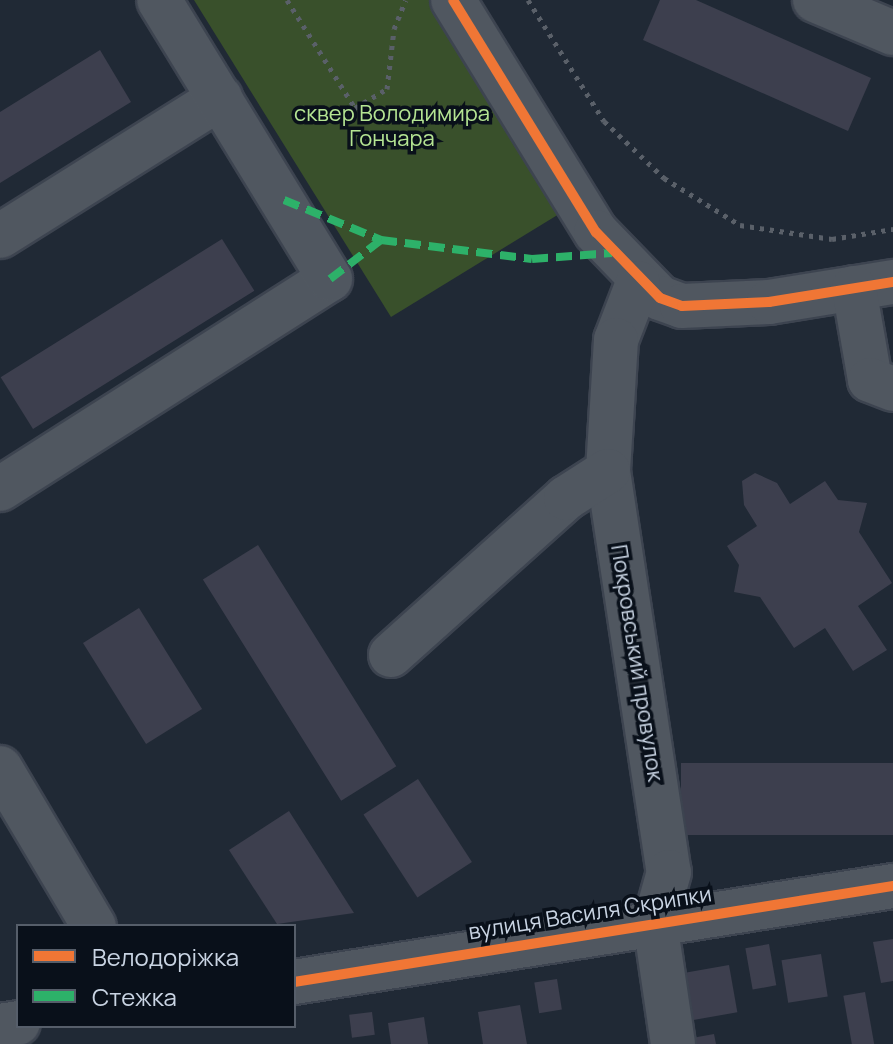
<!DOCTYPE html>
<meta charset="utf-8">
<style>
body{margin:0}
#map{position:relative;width:893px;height:1044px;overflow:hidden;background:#202935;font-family:Manrope,sans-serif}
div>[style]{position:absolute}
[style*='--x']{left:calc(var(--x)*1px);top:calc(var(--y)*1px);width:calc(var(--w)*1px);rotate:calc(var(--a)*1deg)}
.green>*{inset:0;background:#39502b}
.building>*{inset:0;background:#3d3f4e;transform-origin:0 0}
.path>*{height:5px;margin-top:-2.5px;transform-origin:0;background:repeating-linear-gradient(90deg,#5a6069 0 4px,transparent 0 10px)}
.roads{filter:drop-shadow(2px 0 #3d4450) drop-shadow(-2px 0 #3d4450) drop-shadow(0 2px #3d4450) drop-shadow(0 -2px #3d4450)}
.minor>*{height:44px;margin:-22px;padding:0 22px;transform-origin:22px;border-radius:22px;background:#505760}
.quiet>*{height:8px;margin-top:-4px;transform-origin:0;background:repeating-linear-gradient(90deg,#2db169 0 16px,transparent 0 24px)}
.cycleway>*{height:10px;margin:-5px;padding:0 5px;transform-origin:5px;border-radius:5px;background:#f07635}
span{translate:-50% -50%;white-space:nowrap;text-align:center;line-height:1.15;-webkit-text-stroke:7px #09101a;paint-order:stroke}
.park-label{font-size:22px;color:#b5e593}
.street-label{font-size:22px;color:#c9d4e3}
.legend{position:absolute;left:16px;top:924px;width:280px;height:104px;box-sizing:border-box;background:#09101a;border:2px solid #565e6a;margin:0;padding:10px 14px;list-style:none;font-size:24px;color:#c9d4e3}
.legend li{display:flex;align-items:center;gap:16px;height:40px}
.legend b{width:40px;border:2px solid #565e6a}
</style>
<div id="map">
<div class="green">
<i style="clip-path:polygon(194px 0,434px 0,564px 211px,391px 317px)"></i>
</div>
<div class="building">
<i style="clip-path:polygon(660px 0,696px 0,871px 78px,848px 131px,643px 40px)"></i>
<i style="clip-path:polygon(100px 50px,131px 102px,0 183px,0 112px)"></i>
<i style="left:222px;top:239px;width:61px;height:261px;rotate:58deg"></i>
<i style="clip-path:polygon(755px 473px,777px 483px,790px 504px,825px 481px,838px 500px,867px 503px,859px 532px,892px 583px,858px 606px,887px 650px,853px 671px,825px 628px,794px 648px,760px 597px,734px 592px,739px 565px,727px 546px,757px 526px,744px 505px,742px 481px)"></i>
<i style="left:258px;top:545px;width:261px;height:65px;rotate:58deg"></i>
<i style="left:139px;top:608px;width:119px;height:66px;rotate:58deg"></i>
<i style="left:893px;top:763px;width:72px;height:212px;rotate:90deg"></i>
<i style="left:418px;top:779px;width:99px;height:65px;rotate:57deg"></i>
<i style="clip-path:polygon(289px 811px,354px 913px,277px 924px,229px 850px)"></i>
<i style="clip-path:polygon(893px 939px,893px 981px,881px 983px,873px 942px)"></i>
<i style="left:769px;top:944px;width:42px;height:24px;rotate:80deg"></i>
<i style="left:821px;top:954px;width:43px;height:40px;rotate:81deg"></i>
<i style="left:729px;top:965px;width:48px;height:49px;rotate:80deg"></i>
<i style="left:557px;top:979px;width:31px;height:23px;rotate:81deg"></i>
<i style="left:865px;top:992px;width:53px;height:22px;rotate:80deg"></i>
<i style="clip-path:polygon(520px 1005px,527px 1044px,483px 1044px,478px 1012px)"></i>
<i style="left:372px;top:1012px;width:23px;height:23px;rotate:83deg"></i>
<i style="clip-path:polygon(424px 1017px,428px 1044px,391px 1044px,388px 1023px)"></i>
<i style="clip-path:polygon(714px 1034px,716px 1044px,693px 1044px,692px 1038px)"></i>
</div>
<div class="path">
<i style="--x:287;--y:0;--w:128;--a:57.8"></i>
<i style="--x:355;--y:108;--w:37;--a:-31"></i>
<i style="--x:387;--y:89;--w:60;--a:-83.3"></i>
<i style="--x:394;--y:29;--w:31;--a:-68"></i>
<i style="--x:528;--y:0;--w:143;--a:57.9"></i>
<i style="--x:604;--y:121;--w:83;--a:43.5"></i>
<i style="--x:664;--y:178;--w:89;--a:31.7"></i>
<i style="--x:740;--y:225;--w:93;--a:8.7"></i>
<i style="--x:832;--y:239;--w:62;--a:-9.3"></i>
</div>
<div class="roads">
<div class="minor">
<i style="--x:453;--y:0;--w:273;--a:58.4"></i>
<i style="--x:596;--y:232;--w:92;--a:45.9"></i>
<i style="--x:660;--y:298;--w:23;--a:20"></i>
<i style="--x:682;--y:306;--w:87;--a:-2.6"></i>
<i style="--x:769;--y:302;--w:126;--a:-9.2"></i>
<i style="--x:815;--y:0;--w:85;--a:22.9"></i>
<i style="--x:0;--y:236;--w:260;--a:-32.1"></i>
<i style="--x:638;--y:283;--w:61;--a:111.1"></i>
<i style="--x:616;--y:340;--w:131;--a:93.5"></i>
<i style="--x:608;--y:471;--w:406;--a:81.4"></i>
<i style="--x:669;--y:872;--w:52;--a:105.6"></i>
<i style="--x:655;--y:922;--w:123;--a:81.6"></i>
<i style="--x:854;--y:288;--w:93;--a:80.1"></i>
<i style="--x:870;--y:380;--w:25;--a:21"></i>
<i style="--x:0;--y:489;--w:391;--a:-32.5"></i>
<i style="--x:330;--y:279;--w:327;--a:-121.5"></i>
<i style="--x:391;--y:655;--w:235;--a:-41.9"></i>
<i style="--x:566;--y:498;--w:50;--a:-32.7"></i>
<i style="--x:0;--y:768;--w:184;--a:59.3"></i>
<i style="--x:294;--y:982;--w:607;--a:-9.11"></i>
<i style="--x:0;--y:1026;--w:18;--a:-9"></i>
</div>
</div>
<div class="quiet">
<i style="--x:284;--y:200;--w:105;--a:22.4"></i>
<i style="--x:381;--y:240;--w:152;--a:7.2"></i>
<i style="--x:532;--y:259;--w:80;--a:-4.3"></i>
<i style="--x:330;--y:279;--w:64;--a:-37.4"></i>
</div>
<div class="cycleway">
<i style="--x:453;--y:0;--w:273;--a:58.4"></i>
<i style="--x:596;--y:232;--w:92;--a:45.9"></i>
<i style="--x:660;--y:298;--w:23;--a:20"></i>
<i style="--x:682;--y:306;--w:87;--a:-2.6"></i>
<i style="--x:769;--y:302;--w:126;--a:-9.2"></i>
<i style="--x:294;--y:982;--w:607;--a:-9.11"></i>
</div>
<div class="park-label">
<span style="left:392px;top:126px">сквер Володимира<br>Гончара</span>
</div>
<div class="street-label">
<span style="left:637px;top:663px;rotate:81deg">Покровський провулок</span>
<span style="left:590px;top:913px;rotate:-9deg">вулиця Василя Скрипки</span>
</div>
<ul class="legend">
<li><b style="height:10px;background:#f07635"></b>Велодоріжка</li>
<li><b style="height:10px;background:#2db169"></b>Стежка</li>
</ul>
</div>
